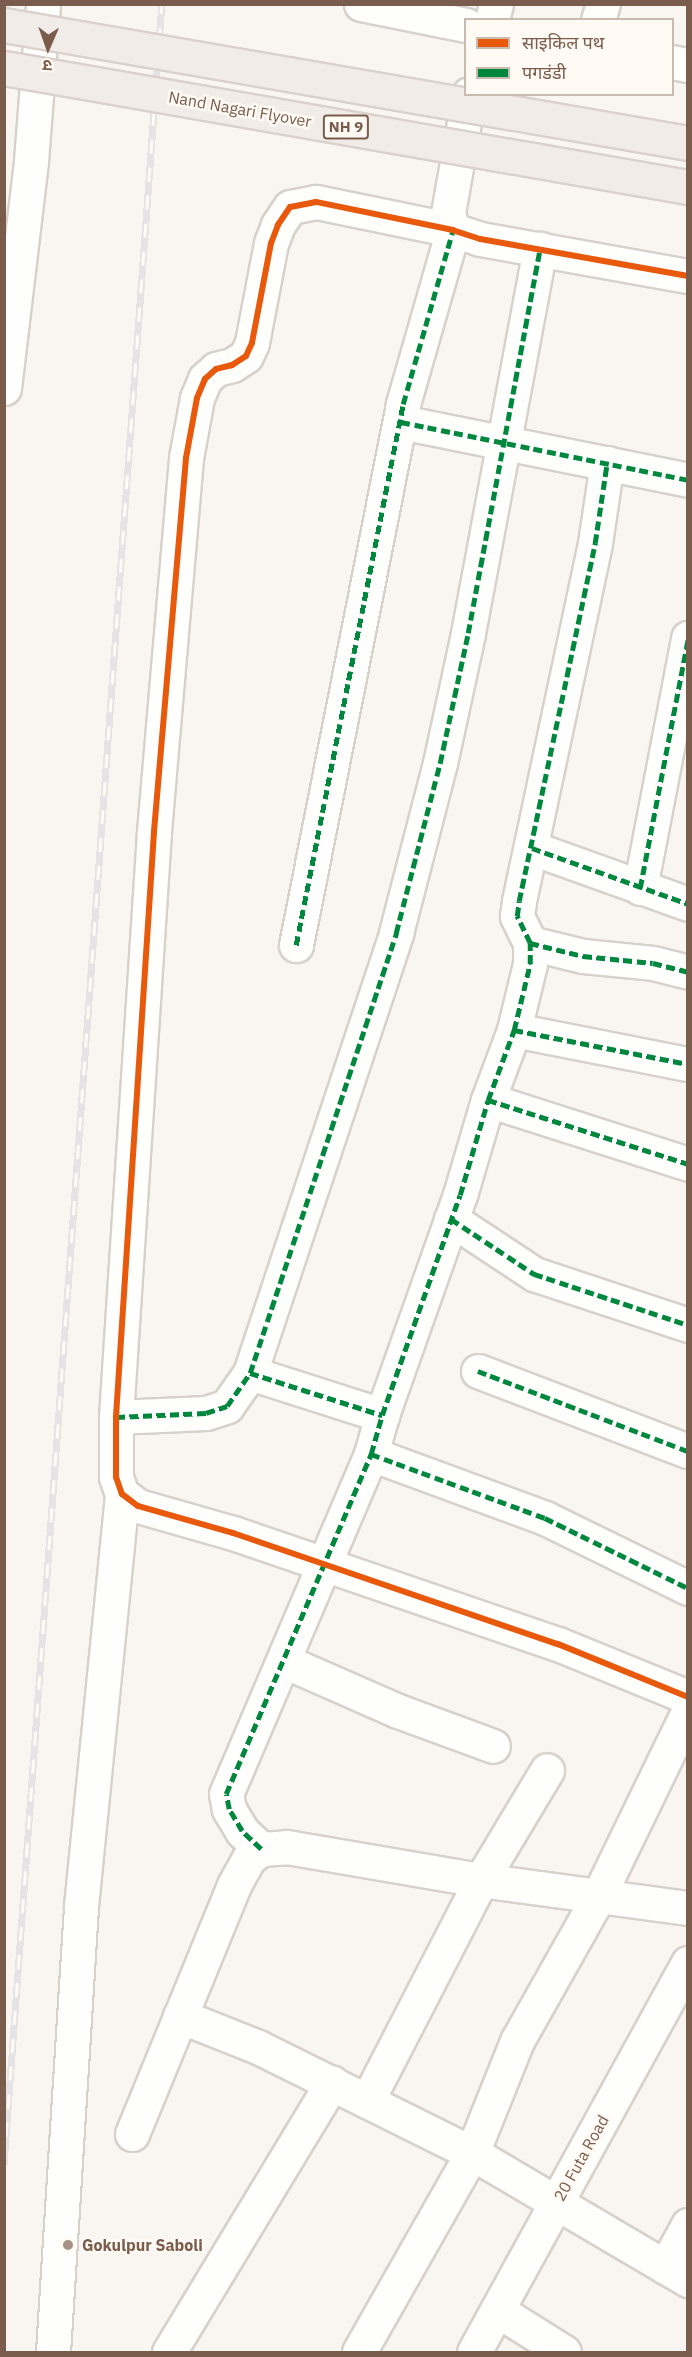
<!DOCTYPE html>
<meta charset="utf-8">
<style>
body{margin:0}
#map{position:relative;width:692px;height:2357px;overflow:hidden;background:#f9f5f0;font-family:"IBM Plex Sans","Noto Sans Devanagari",sans-serif}
div>[style]{position:absolute}
[style*='--x']{left:calc(var(--x)*1px);top:calc(var(--y)*1px);width:calc(var(--w)*1px);rotate:calc(var(--a)*1deg)}
.roads{filter:drop-shadow(2px 0 #d7d1cb) drop-shadow(-2px 0 #d7d1cb) drop-shadow(0 2px #d7d1cb) drop-shadow(0 -2px #d7d1cb)}
.minor>*{height:33px;margin:-16.5px;padding:0 16.5px;transform-origin:16.5px;border-radius:16.5px;background:#fefefd}
.tertiary>*{height:33px;margin:-16.5px;padding:0 16.5px;transform-origin:16.5px;border-radius:16.5px;background:#fefefd}
.rail>*{height:7px;margin-top:-3.5px;transform-origin:0;background:repeating-linear-gradient(90deg,#fffaf3 0 14px,#e6e3e7 0 28px);box-sizing:border-box;border-block:2px solid #e6e3e7}
.bridges{filter:drop-shadow(2px 0 #dad1cc) drop-shadow(-2px 0 #dad1cc) drop-shadow(0 2px #dad1cc) drop-shadow(0 -2px #dad1cc)}
.trunk-bridge>*{height:33px;margin:-16.5px;padding:0 16.5px;transform-origin:16.5px;border-radius:16.5px;background:#f2ece8}
.quiet>*{height:4.5px;margin-top:-2.25px;transform-origin:0;background:repeating-linear-gradient(90deg,#00873e 0 9px,transparent 0 13.5px)}
.cycleway>*{height:6px;margin:-3px;padding:0 3px;transform-origin:3px;border-radius:3px;background:#e8590c}
.dots>*{width:16px;height:16px;translate:-50% -50%;box-sizing:border-box;border:3px solid #fffaf3;border-radius:50%}
span{translate:-50% -50%;white-space:nowrap;text-align:center;line-height:1.15;-webkit-text-stroke:5px #fffaf3;paint-order:stroke}
.shield-label span{padding:2px 4px;background:#fffaf3;border:2px solid;border-radius:4px;-webkit-text-stroke-width:0}
.shield-label{font-size:15px;color:#7a5c4d;font-weight:700}
.street-label{font-size:16px;color:#7a5c4d}
.poi-label{font-size:16px;color:#7a5c4d;font-weight:700}
.left{translate:0 -50%;text-align:left}
.frame{position:absolute;inset:0;border:6px solid #7a5c4d;pointer-events:none}
.legend{position:absolute;left:464px;top:18px;width:210px;height:78px;box-sizing:border-box;background:#fffaf3;border:2px solid #cabbb1;margin:0;padding:8px 10px;list-style:none;font-size:18px;color:#7a5c4d}
.legend li{display:flex;align-items:center;gap:12px;height:30px}
.legend b{width:30px;border:2px solid #cabbb1}
.north{position:absolute;left:18px;top:18px;width:60px;height:60px;-webkit-text-stroke:4px #fffaf3;paint-order:stroke;rotate:182deg;font-size:16px;font-weight:700;line-height:24px;text-align:center;color:#7a5c4d}
.north::after{content:'';display:block;margin:auto;width:21px;height:27px;background:#7a5c4d;clip-path:polygon(50% 0,100% 100%,50% 72%,0 100%)}
</style>
<div id="map">
<div class="roads">
<div class="minor">
<i style="--x:361;--y:4;--w:107;--a:11.3"></i>
<i style="--x:492;--y:20;--w:16;--a:-76"></i>
<i style="--x:598;--y:20;--w:17;--a:-73"></i>
<i style="--x:4;--y:388;--w:229;--a:-83.2"></i>
<i style="--x:31;--y:161;--w:157;--a:-85.6"></i>
<i style="--x:401;--y:422;--w:293;--a:11.4"></i>
<i style="--x:532;--y:848;--w:166;--a:19.7"></i>
<i style="--x:640;--y:888;--w:255;--a:-79.1"></i>
<i style="--x:530;--y:943;--w:55;--a:13.8"></i>
<i style="--x:583;--y:956;--w:70;--a:5.7"></i>
<i style="--x:653;--y:963;--w:36;--a:14"></i>
<i style="--x:296;--y:945;--w:551;--a:-78.81"></i>
<i style="--x:403;--y:404;--w:181;--a:-74"></i>
<i style="--x:453;--y:230;--w:140;--a:-168.4"></i>
<i style="--x:316;--y:202;--w:26;--a:169"></i>
<i style="--x:290;--y:207;--w:22;--a:124"></i>
<i style="--x:278;--y:225;--w:19;--a:111"></i>
<i style="--x:271;--y:243;--w:102;--a:100.8"></i>
<i style="--x:252;--y:343;--w:14;--a:115"></i>
<i style="--x:246;--y:356;--w:17;--a:147"></i>
<i style="--x:232;--y:365;--w:16;--a:166"></i>
<i style="--x:216;--y:369;--w:15;--a:138"></i>
<i style="--x:205;--y:379;--w:21;--a:113"></i>
<i style="--x:197;--y:398;--w:61;--a:100.4"></i>
<i style="--x:186;--y:458;--w:375;--a:94.9"></i>
<i style="--x:154;--y:832;--w:586;--a:93.72"></i>
<i style="--x:116;--y:1417;--w:60;--a:90"></i>
<i style="--x:116;--y:1477;--w:18;--a:71"></i>
<i style="--x:122;--y:1494;--w:20;--a:37"></i>
<i style="--x:138;--y:1506;--w:99;--a:15.9"></i>
<i style="--x:233;--y:1533;--w:343;--a:18.9"></i>
<i style="--x:558;--y:1644;--w:140;--a:22.2"></i>
<i style="--x:514;--y:1030;--w:177;--a:11.1"></i>
<i style="--x:488;--y:1100;--w:210;--a:17.7"></i>
<i style="--x:451;--y:1219;--w:100;--a:33.5"></i>
<i style="--x:534;--y:1274;--w:162;--a:18.3"></i>
<i style="--x:478;--y:1371;--w:225;--a:20.9"></i>
<i style="--x:250;--y:1373;--w:139;--a:17.7"></i>
<i style="--x:116;--y:1417;--w:90;--a:-2.5"></i>
<i style="--x:206;--y:1413;--w:22;--a:-18"></i>
<i style="--x:227;--y:1406;--w:40;--a:-55.1"></i>
<i style="--x:250;--y:1373;--w:464;--a:-71.6"></i>
<i style="--x:396;--y:933;--w:176;--a:-75.5"></i>
<i style="--x:440;--y:763;--w:133;--a:-77.8"></i>
<i style="--x:468;--y:633;--w:391;--a:-79.4"></i>
<i style="--x:371;--y:1454;--w:185;--a:20.2"></i>
<i style="--x:545;--y:1518;--w:159;--a:26.1"></i>
<i style="--x:284;--y:1661;--w:124;--a:23.7"></i>
<i style="--x:398;--y:1711;--w:101;--a:20.2"></i>
<i style="--x:261;--y:1849;--w:26;--a:-137"></i>
<i style="--x:242;--y:1831;--w:26;--a:-121"></i>
<i style="--x:229;--y:1809;--w:15;--a:-101"></i>
<i style="--x:226;--y:1794;--w:370;--a:-66.9"></i>
<i style="--x:371;--y:1454;--w:41;--a:-74.2"></i>
<i style="--x:382;--y:1415;--w:233;--a:-70.5"></i>
<i style="--x:460;--y:1195;--w:99;--a:-73.6"></i>
<i style="--x:488;--y:1100;--w:75;--a:-69.6"></i>
<i style="--x:514;--y:1030;--w:68;--a:-76.4"></i>
<i style="--x:530;--y:964;--w:21;--a:-90"></i>
<i style="--x:530;--y:943;--w:30;--a:-116"></i>
<i style="--x:517;--y:916;--w:15;--a:-82"></i>
<i style="--x:519;--y:901;--w:366;--a:-78"></i>
<i style="--x:595;--y:543;--w:81;--a:-81.5"></i>
<i style="--x:180;--y:2016;--w:84;--a:21.7"></i>
<i style="--x:258;--y:2047;--w:239;--a:26.4"></i>
<i style="--x:472;--y:2153;--w:251;--a:30.5"></i>
<i style="--x:367;--y:2101;--w:249;--a:-62.7"></i>
<i style="--x:481;--y:1880;--w:128;--a:-59"></i>
<i style="--x:132;--y:2134;--w:269;--a:-67.7"></i>
<i style="--x:234;--y:1885;--w:31;--a:-61"></i>
<i style="--x:249;--y:1858;--w:15;--a:-37"></i>
<i style="--x:261;--y:1849;--w:26;--a:-4"></i>
<i style="--x:287;--y:1847;--w:197;--a:9.7"></i>
<i style="--x:481;--y:1880;--w:209;--a:7.7"></i>
<i style="--x:665;--y:2267;--w:48;--a:-61.3"></i>
<i style="--x:497;--y:2310;--w:79;--a:32.1"></i>
<i style="--x:53;--y:2352;--w:447;--a:-86.4"></i>
<i style="--x:81;--y:1906;--w:414;--a:-84.3"></i>
<i style="--x:169;--y:2352;--w:315;--a:-58.8"></i>
<i style="--x:359;--y:2352;--w:229;--a:-60.4"></i>
<i style="--x:472;--y:2153;--w:121;--a:-68.1"></i>
<i style="--x:517;--y:2041;--w:165;--a:-60.6"></i>
<i style="--x:598;--y:1897;--w:206;--a:-64.1"></i>
<i style="--x:474;--y:2352;--w:444;--a:-61.2"></i>
</div>
<div class="tertiary">
<i style="--x:672;--y:62;--w:16;--a:11"></i>
<i style="--x:469;--y:94;--w:121;--a:100"></i>
<i style="--x:448;--y:213;--w:18;--a:74"></i>
<i style="--x:453;--y:230;--w:28;--a:18"></i>
<i style="--x:480;--y:239;--w:211;--a:10.1"></i>
</div>
</div>
<div class="rail">
<i style="--x:4;--y:2164;--w:2166;--a:-85.82"></i>
</div>
<div class="bridges">
<div class="trunk-bridge">
<i style="--x:4;--y:25;--w:694;--a:9.79"></i>
<i style="--x:4;--y:68;--w:694;--a:9.87"></i>
</div>
</div>
<div class="quiet">
<i style="--x:401;--y:422;--w:293;--a:11.4"></i>
<i style="--x:532;--y:848;--w:166;--a:19.7"></i>
<i style="--x:640;--y:888;--w:255;--a:-79.1"></i>
<i style="--x:530;--y:943;--w:55;--a:13.8"></i>
<i style="--x:583;--y:956;--w:70;--a:5.7"></i>
<i style="--x:653;--y:963;--w:36;--a:14"></i>
<i style="--x:296;--y:945;--w:551;--a:-78.81"></i>
<i style="--x:403;--y:404;--w:181;--a:-74"></i>
<i style="--x:514;--y:1030;--w:177;--a:11.1"></i>
<i style="--x:488;--y:1100;--w:210;--a:17.7"></i>
<i style="--x:451;--y:1219;--w:100;--a:33.5"></i>
<i style="--x:534;--y:1274;--w:162;--a:18.3"></i>
<i style="--x:478;--y:1371;--w:225;--a:20.9"></i>
<i style="--x:250;--y:1373;--w:139;--a:17.7"></i>
<i style="--x:116;--y:1417;--w:90;--a:-2.5"></i>
<i style="--x:206;--y:1413;--w:22;--a:-18"></i>
<i style="--x:227;--y:1406;--w:40;--a:-55.1"></i>
<i style="--x:250;--y:1373;--w:464;--a:-71.6"></i>
<i style="--x:396;--y:933;--w:176;--a:-75.5"></i>
<i style="--x:440;--y:763;--w:133;--a:-77.8"></i>
<i style="--x:468;--y:633;--w:391;--a:-79.4"></i>
<i style="--x:371;--y:1454;--w:185;--a:20.2"></i>
<i style="--x:545;--y:1518;--w:159;--a:26.1"></i>
<i style="--x:261;--y:1849;--w:26;--a:-137"></i>
<i style="--x:242;--y:1831;--w:26;--a:-121"></i>
<i style="--x:229;--y:1809;--w:15;--a:-101"></i>
<i style="--x:226;--y:1794;--w:370;--a:-66.9"></i>
<i style="--x:371;--y:1454;--w:41;--a:-74.2"></i>
<i style="--x:382;--y:1415;--w:233;--a:-70.5"></i>
<i style="--x:460;--y:1195;--w:99;--a:-73.6"></i>
<i style="--x:488;--y:1100;--w:75;--a:-69.6"></i>
<i style="--x:514;--y:1030;--w:68;--a:-76.4"></i>
<i style="--x:530;--y:964;--w:21;--a:-90"></i>
<i style="--x:530;--y:943;--w:30;--a:-116"></i>
<i style="--x:517;--y:916;--w:15;--a:-82"></i>
<i style="--x:519;--y:901;--w:366;--a:-78"></i>
<i style="--x:595;--y:543;--w:81;--a:-81.5"></i>
</div>
<div class="cycleway">
<i style="--x:688;--y:276;--w:211;--a:-169.9"></i>
<i style="--x:480;--y:239;--w:28;--a:-162"></i>
<i style="--x:453;--y:230;--w:140;--a:-168.4"></i>
<i style="--x:316;--y:202;--w:26;--a:169"></i>
<i style="--x:290;--y:207;--w:22;--a:124"></i>
<i style="--x:278;--y:225;--w:19;--a:111"></i>
<i style="--x:271;--y:243;--w:102;--a:100.8"></i>
<i style="--x:252;--y:343;--w:14;--a:115"></i>
<i style="--x:246;--y:356;--w:17;--a:147"></i>
<i style="--x:232;--y:365;--w:16;--a:166"></i>
<i style="--x:216;--y:369;--w:15;--a:138"></i>
<i style="--x:205;--y:379;--w:21;--a:113"></i>
<i style="--x:197;--y:398;--w:61;--a:100.4"></i>
<i style="--x:186;--y:458;--w:375;--a:94.9"></i>
<i style="--x:154;--y:832;--w:586;--a:93.72"></i>
<i style="--x:116;--y:1417;--w:60;--a:90"></i>
<i style="--x:116;--y:1477;--w:18;--a:71"></i>
<i style="--x:122;--y:1494;--w:20;--a:37"></i>
<i style="--x:138;--y:1506;--w:99;--a:15.9"></i>
<i style="--x:233;--y:1533;--w:343;--a:18.9"></i>
<i style="--x:558;--y:1644;--w:140;--a:22.2"></i>
</div>
<div class="dots">
<i style="left:68px;top:2245px;background:#a69286"></i>
</div>
<div class="shield-label">
<span style="left:346px;top:127px">NH 9</span>
</div>
<div class="street-label">
<span style="left:240px;top:109px;rotate:10deg">Nand Nagari Flyover</span>
<span style="left:581px;top:2158px;rotate:-61deg">20 Futa Road</span>
</div>
<div class="poi-label">
<span class="left" style="left:82px;top:2245px">Gokulpur Saboli</span>
</div>
<div class="frame"></div>
<ul class="legend">
<li><b style="height:8px;background:#e8590c"></b>साइकिल पथ</li>
<li><b style="height:8px;background:#00873e"></b>पगडंडी</li>
</ul>
<div class="north">उ</div>
</div>
